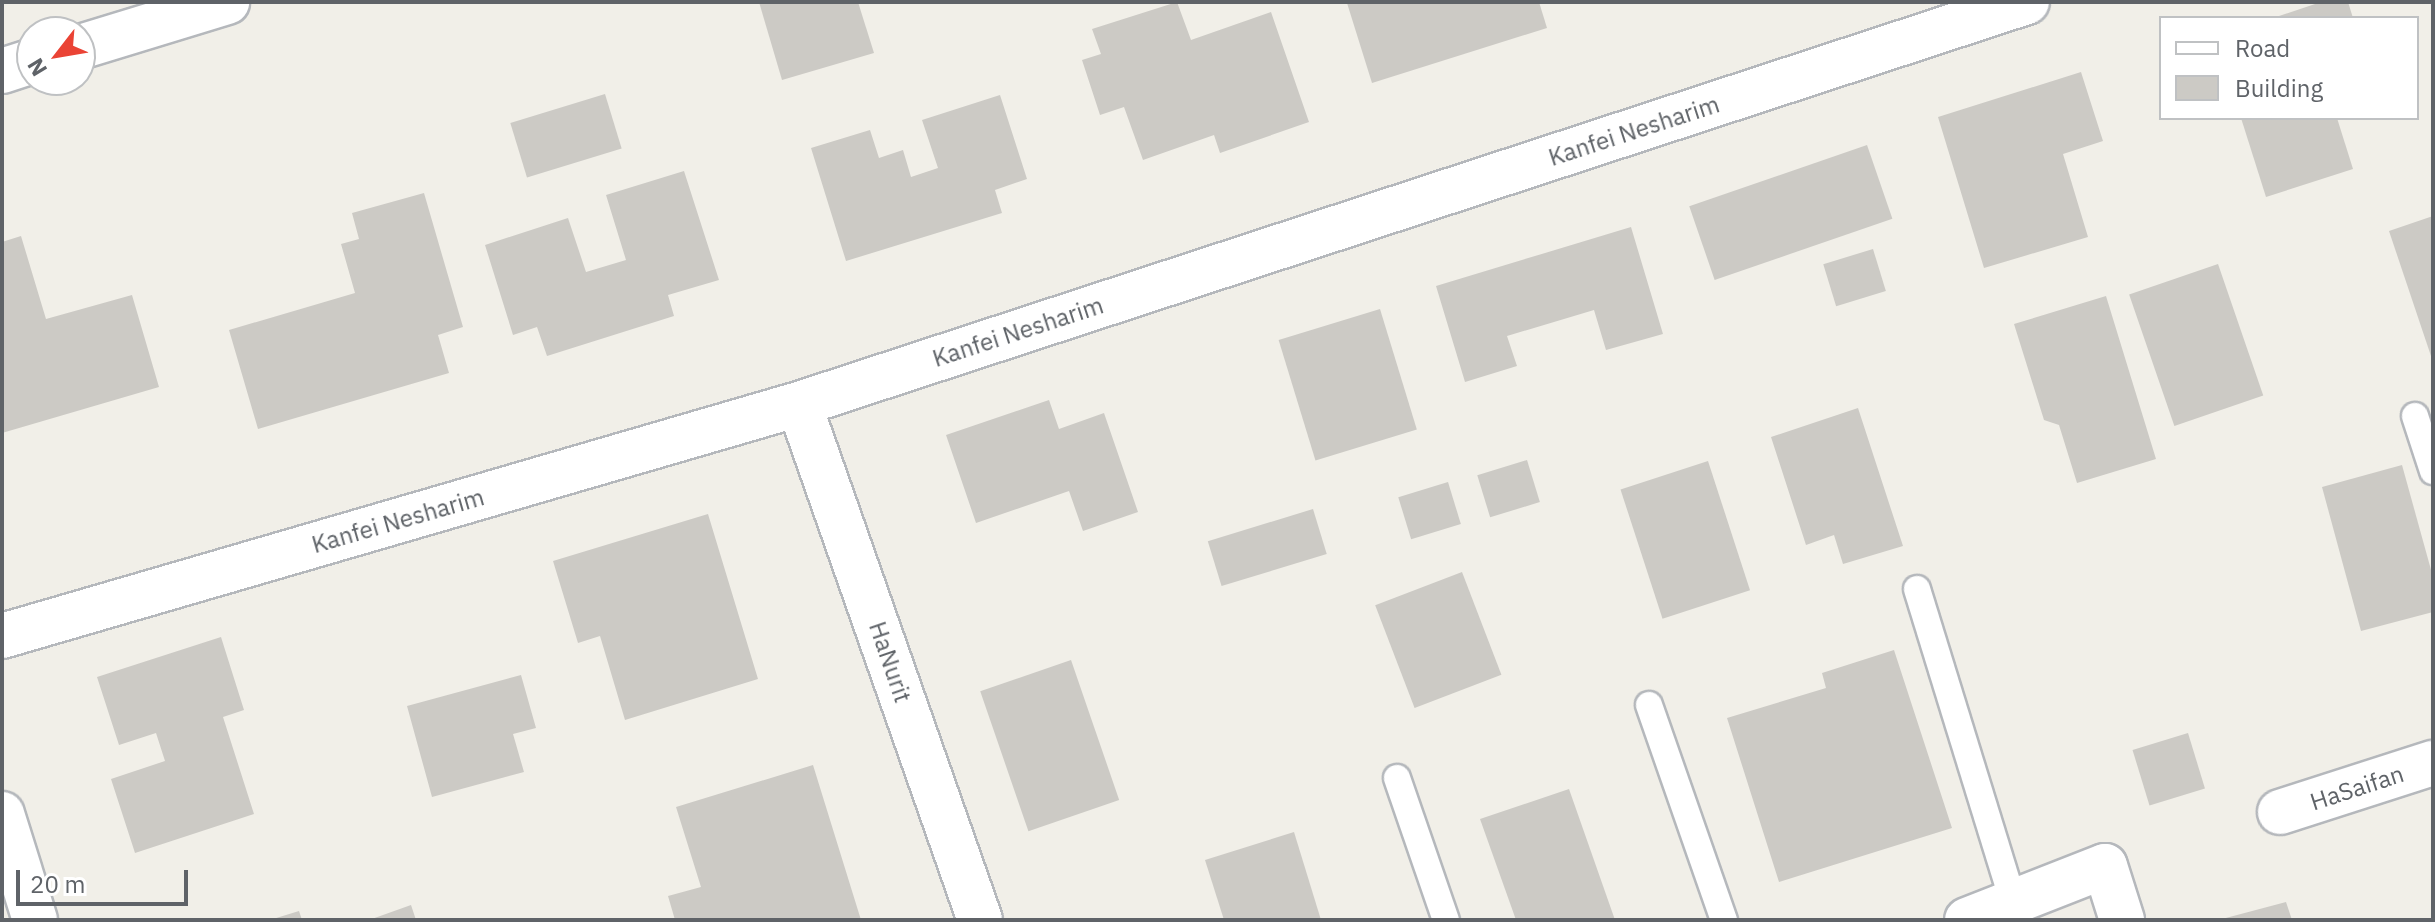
<!DOCTYPE html>
<style>
body{margin:0}
#map{position:relative;width:2435px;height:922px;overflow:hidden;background:#f1efe8;font-family:"IBM Plex Sans",sans-serif}
div>[style]{position:absolute}
[style*='--x']{left:calc(var(--x)*1px);top:calc(var(--y)*1px);width:calc(var(--w)*1px);rotate:calc(var(--a)*1deg)}
.building>*{inset:0;background:#cccac5;transform-origin:0 0}
.roads{filter:drop-shadow(2px 0 #b5b8bc) drop-shadow(-2px 0 #b5b8bc) drop-shadow(0 2px #b5b8bc) drop-shadow(0 -2px #b5b8bc)}
.lane>*{height:26px;margin:-13px;padding:0 13px;transform-origin:13px;border-radius:13px;background:#fff}
.street>*{height:44px;margin:-22px;padding:0 22px;transform-origin:22px;border-radius:22px;background:#fff}
.secondary>*{height:44px;margin:-22px;padding:0 22px;transform-origin:22px;border-radius:22px;background:#fff}
span{translate:-50% -50%;white-space:nowrap;text-align:center;line-height:1.15;-webkit-text-stroke:8px #fff;paint-order:stroke}
.street-label{font-size:24px;color:#5f6368}
.frame{position:absolute;inset:0;border:4px solid #5f6368;pointer-events:none}
.legend{position:absolute;left:2159px;top:16px;width:260px;height:104px;box-sizing:border-box;background:#fff;border:2px solid #bfc1c3;margin:0;padding:10px 14px;list-style:none;font-size:24px;color:#5f6368}
.legend li{display:flex;align-items:center;gap:16px;height:40px}
.legend b{width:40px;border:2px solid #bfc1c3}
.north{position:absolute;left:16px;top:16px;width:80px;height:80px;box-sizing:border-box;background:#fff;border:2px solid #bfc1c3;border-radius:50%;rotate:239deg;font-size:22px;font-weight:700;line-height:32px;text-align:center;color:#5f6368}
.north::after{content:'';display:block;margin:auto;width:28px;height:36px;background:#ea4335;clip-path:polygon(50% 0,100% 100%,50% 72%,0 100%)}
.scale{position:absolute;left:16px;top:870px;width:172px;height:36px;box-sizing:border-box;border:4px solid #5f6368;border-top:0;padding-left:10px;font-size:24px;line-height:28px;white-space:nowrap;color:#5f6368;-webkit-text-stroke:6px #fff;paint-order:stroke}
</style>
<div id="map">
<div class="building">
<i style="clip-path:polygon(759px 2px,858px 2px,874px 53px,782px 80px)"></i>
<i style="clip-path:polygon(1177px 2px,1191px 40px,1271px 12px,1309px 122px,1220px 153px,1214px 135px,1143px 160px,1124px 107px,1100px 115px,1082px 60px,1101px 54px,1092px 29px)"></i>
<i style="clip-path:polygon(1539px 2px,1547px 28px,1372px 83px,1347px 3px)"></i>
<i style="clip-path:polygon(2321px 2px,2348px 2px,2353px 18px,2273px 18px)"></i>
<i style="clip-path:polygon(2081px 72px,2103px 141px,2063px 154px,2088px 237px,1984px 268px,1938px 117px)"></i>
<i style="left:605px;top:94px;width:57px;height:99px;rotate:73deg"></i>
<i style="clip-path:polygon(1000px 95px,1027px 179px,995px 190px,1002px 213px,846px 261px,811px 148px,870px 130px,879px 158px,903px 150px,911px 177px,938px 168px,922px 120px)"></i>
<i style="clip-path:polygon(2241px 118px,2337px 118px,2353px 169px,2266px 197px)"></i>
<i style="left:1867px;top:145px;width:78px;height:188px;rotate:71deg"></i>
<i style="clip-path:polygon(684px 171px,719px 280px,668px 295px,674px 316px,547px 356px,537px 327px,513px 335px,485px 245px,568px 218px,586px 272px,626px 260px,606px 195px)"></i>
<i style="clip-path:polygon(424px 193px,463px 327px,438px 335px,449px 373px,258px 429px,229px 330px,355px 293px,341px 244px,359px 239px,352px 213px)"></i>
<i style="clip-path:polygon(2433px 216px,2433px 359px,2432px 359px,2389px 231px)"></i>
<i style="clip-path:polygon(1631px 227px,1663px 334px,1606px 350px,1594px 310px,1507px 336px,1517px 366px,1465px 382px,1436px 286px)"></i>
<i style="clip-path:polygon(21px 236px,46px 319px,132px 295px,159px 387px,2px 433px,2px 242px)"></i>
<i style="left:1873px;top:249px;width:44px;height:52px;rotate:73deg"></i>
<i style="left:2218px;top:264px;width:139px;height:94px;rotate:71deg"></i>
<i style="clip-path:polygon(2106px 296px,2156px 459px,2077px 483px,2059px 425px,2044px 420px,2014px 324px)"></i>
<i style="left:1380px;top:309px;width:126px;height:106px;rotate:73deg"></i>
<i style="clip-path:polygon(1049px 400px,1059px 429px,1104px 413px,1138px 512px,1083px 531px,1069px 491px,976px 523px,946px 435px)"></i>
<i style="clip-path:polygon(1858px 408px,1903px 546px,1843px 564px,1834px 535px,1806px 545px,1771px 437px)"></i>
<i style="left:1527px;top:460px;width:44px;height:52px;rotate:73deg"></i>
<i style="left:1708px;top:461px;width:136px;height:92px;rotate:72deg"></i>
<i style="clip-path:polygon(2402px 465px,2433px 577px,2433px 612px,2361px 631px,2322px 487px)"></i>
<i style="left:1448px;top:482px;width:44px;height:52px;rotate:73deg"></i>
<i style="left:1313px;top:509px;width:47px;height:110px;rotate:73deg"></i>
<i style="clip-path:polygon(708px 514px,758px 679px,625px 720px,600px 636px,578px 643px,553px 561px)"></i>
<i style="left:1462px;top:572px;width:110px;height:93px;rotate:69deg"></i>
<i style="clip-path:polygon(221px 637px,244px 710px,223px 717px,254px 814px,135px 853px,111px 779px,165px 761px,156px 733px,119px 745px,97px 677px)"></i>
<i style="clip-path:polygon(1894px 650px,1952px 828px,1779px 882px,1727px 718px,1826px 688px,1822px 673px)"></i>
<i style="left:1071px;top:660px;width:148px;height:96px;rotate:71deg"></i>
<i style="clip-path:polygon(521px 675px,536px 728px,513px 734px,524px 772px,432px 797px,407px 706px)"></i>
<i style="left:2188px;top:733px;width:58px;height:58px;rotate:73deg"></i>
<i style="clip-path:polygon(813px 765px,861px 920px,675px 920px,668px 896px,701px 887px,676px 807px)"></i>
<i style="clip-path:polygon(1569px 789px,1615px 920px,1516px 920px,1480px 819px)"></i>
<i style="clip-path:polygon(1294px 832px,1321px 920px,1224px 920px,1205px 860px)"></i>
<i style="clip-path:polygon(2286px 902px,2292px 920px,2222px 920px,2222px 919px)"></i>
<i style="clip-path:polygon(411px 905px,416px 920px,369px 920px)"></i>
<i style="clip-path:polygon(299px 911px,302px 920px,273px 920px,273px 919px)"></i>
</div>
<div class="roads">
<div class="lane">
<i style="--x:2415;--y:416;--w:58;--a:71.9"></i>
<i style="--x:1917;--y:589;--w:327;--a:72.9"></i>
<i style="--x:1649;--y:705;--w:228;--a:70.8"></i>
<i style="--x:1397;--y:778;--w:150;--a:71"></i>
</div>
<div class="street">
<i style="--x:80;--y:47;--w:154;--a:-17"></i>
<i style="--x:2;--y:71;--w:32;--a:-18"></i>
<i style="--x:799;--y:404;--w:547;--a:70.67"></i>
<i style="--x:2;--y:636;--w:830;--a:-16.23"></i>
<i style="--x:799;--y:404;--w:1292;--a:-18.13"></i>
<i style="--x:2280;--y:812;--w:161;--a:-17.8"></i>
<i style="--x:1967;--y:920;--w:148;--a:-21.4"></i>
<i style="--x:2105;--y:866;--w:57;--a:72.5"></i>
</div>
<div class="secondary">
<i style="--x:2;--y:814;--w:111;--a:72.7"></i>
</div>
</div>
<div class="street-label">
<span style="left:1634px;top:131px;rotate:-18deg">Kanfei Nesharim</span>
<span style="left:1018px;top:332px;rotate:-18deg">Kanfei Nesharim</span>
<span style="left:398px;top:521px;rotate:-16deg">Kanfei Nesharim</span>
<span style="left:890px;top:662px;rotate:71deg">HaNurit</span>
<span style="left:2357px;top:788px;rotate:-18deg">HaSaifan</span>
</div>
<div class="frame"></div>
<ul class="legend">
<li><b style="height:10px;background:#fff"></b>Road</li>
<li><b style="height:22px;background:#cccac5"></b>Building</li>
</ul>
<div class="north">N</div>
<div class="scale">20 m</div>
</div>
